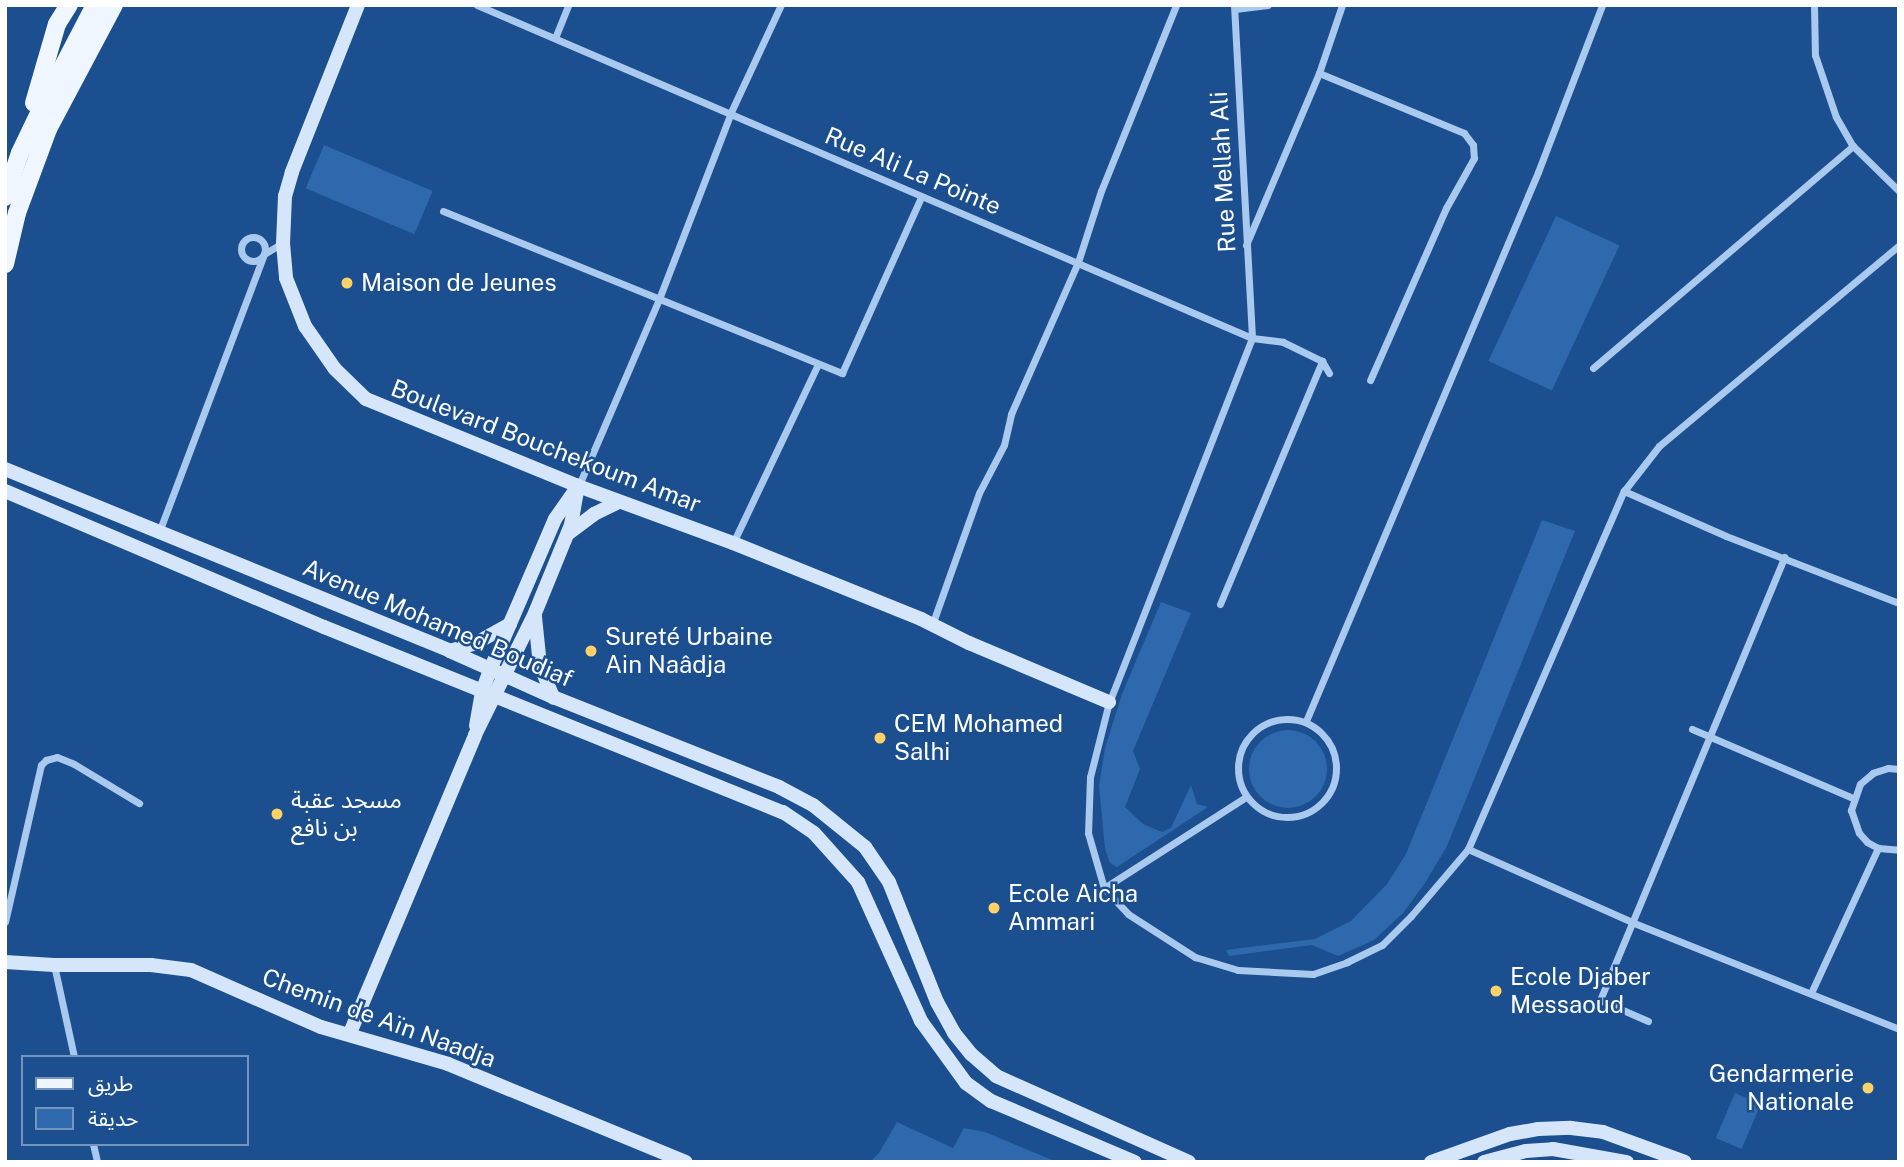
<!DOCTYPE html>
<meta charset="utf-8">
<style>
body{margin:0}
#map{position:relative;width:1904px;height:1167px;overflow:hidden;background:#1b4f8f;font-family:"Public Sans","Noto Sans Arabic",sans-serif}
div>[style]{position:absolute}
[style*='--x']{left:calc(var(--x)*1px);top:calc(var(--y)*1px);width:calc(var(--w)*1px);rotate:calc(var(--a)*1deg)}
.green>*{inset:0;background:#2e69ad;transform-origin:0 0}
.round{border-radius:50%}
.street>*{height:7px;margin:-3.5px;padding:0 3.5px;transform-origin:3.5px;border-radius:3.5px;background:#a9c9ee}
.street>.ring{margin:-3.5px;padding:0;box-sizing:content-box;background:none;border:7px solid #a9c9ee;border-radius:50%}
.secondary>*{height:14px;margin:-7px;padding:0 7px;transform-origin:7px;border-radius:7px;background:#d6e6fa}
.primary>*{height:18px;margin:-9px;padding:0 9px;transform-origin:9px;border-radius:9px;background:#f0f6ff}
.dots>*{width:19px;height:19px;translate:-50% -50%;box-sizing:border-box;border:4px solid #1b4f8f;border-radius:50%}
span{translate:-50% -50%;white-space:nowrap;text-align:center;line-height:1.15;-webkit-text-stroke:5px #1b4f8f;paint-order:stroke}
.street-label{font-size:24px;color:#fff}
.poi-label{font-size:24px;color:#fff}
.left{translate:0 -50%;text-align:left}
.right{translate:-100% -50%;text-align:right}
.frame{position:absolute;inset:0;border:7px solid #fff;pointer-events:none}
.legend{position:absolute;left:21px;top:1055px;width:228px;height:91px;box-sizing:border-box;background:#1b4f8f;border:2px solid #7695bc;margin:0;padding:9px 12px;list-style:none;font-size:21px;color:#fff}
.legend li{display:flex;align-items:center;gap:14px;height:35px}
.legend b{width:35px;border:2px solid #7695bc}
</style>
<div id="map">
<div class="green">
<i style="left:324px;top:145px;width:118px;height:47px;rotate:23deg"></i>
<i style="left:1556px;top:216px;width:70px;height:160px;rotate:25deg"></i>
<i style="clip-path:polygon(1542px 520px,1575px 531px,1447px 846px,1425px 883px,1403px 913px,1374px 940px,1338px 956px,1312px 945px,1229px 956px,1226px 950px,1315px 939px,1351px 921px,1387px 884px,1406px 854px)"></i>
<i style="clip-path:polygon(1161px 602px,1191px 613px,1133px 751px,1140px 769px,1125px 807px,1143px 824px,1162px 832px,1171px 828px,1191px 785px,1197px 804px,1208px 807px,1117px 867px,1110px 863px,1105px 849px,1099px 786px,1105px 748px,1122px 694px)"></i>
<i class="round" style="left:1249px;top:730px;width:78px;height:78px"></i>
<i style="left:1735px;top:1093px;width:28px;height:49px;rotate:23deg"></i>
<i style="clip-path:polygon(897px 1122px,953px 1148px,964px 1128px,985px 1132px,1057px 1162px,870px 1162px,879px 1153px)"></i>
</div>
<div class="street">
<i style="--x:477;--y:5;--w:844;--a:23.25"></i>
<i style="--x:1252;--y:338;--w:31;--a:7"></i>
<i style="--x:1283;--y:342;--w:43;--a:26"></i>
<i style="--x:1322;--y:361;--w:14;--a:60"></i>
<i style="--x:1234;--y:5;--w:333;--a:86.9"></i>
<i style="--x:1252;--y:338;--w:391;--a:111.4"></i>
<i style="--x:1109;--y:702;--w:77;--a:104.2"></i>
<i style="--x:1090;--y:777;--w:56;--a:92"></i>
<i style="--x:1088;--y:833;--w:57;--a:73.8"></i>
<i style="--x:1104;--y:888;--w:35;--a:47"></i>
<i style="--x:1128;--y:914;--w:80;--a:32.7"></i>
<i style="--x:1195;--y:957;--w:45;--a:16.8"></i>
<i style="--x:1238;--y:970;--w:75;--a:3.1"></i>
<i style="--x:1313;--y:974;--w:36;--a:-19"></i>
<i style="--x:1347;--y:962;--w:39;--a:-26"></i>
<i style="--x:1382;--y:945;--w:41;--a:-45"></i>
<i style="--x:1411;--y:916;--w:88;--a:-49.6"></i>
<i style="--x:1468;--y:849;--w:391;--a:-66.5"></i>
<i style="--x:1624;--y:491;--w:57;--a:-52.1"></i>
<i style="--x:1659;--y:446;--w:313;--a:-39.9"></i>
<i style="--x:1814;--y:5;--w:50;--a:88.9"></i>
<i style="--x:1815;--y:55;--w:65;--a:71.3"></i>
<i style="--x:1836;--y:117;--w:34;--a:60"></i>
<i style="--x:1853;--y:146;--w:64;--a:44.4"></i>
<i style="--x:1235;--y:9;--w:33;--a:-7"></i>
<i style="--x:555;--y:38;--w:35;--a:-68"></i>
<i style="--x:1319;--y:73;--w:157;--a:22.5"></i>
<i style="--x:1464;--y:133;--w:15;--a:53"></i>
<i style="--x:1473;--y:145;--w:13;--a:86"></i>
<i style="--x:1474;--y:158;--w:57;--a:119.2"></i>
<i style="--x:1446;--y:208;--w:188;--a:113.8"></i>
<i style="--x:443;--y:211;--w:431;--a:22.1"></i>
<i style="--x:842;--y:373;--w:193;--a:-65.8"></i>
<i class="ring" style="left:241px;top:237px;width:17px;height:17px"></i>
<i style="--x:1246;--y:245;--w:187;--a:-67"></i>
<i style="--x:1319;--y:73;--w:72;--a:-71.3"></i>
<i style="--x:1593;--y:368;--w:342;--a:-40.5"></i>
<i style="--x:579;--y:485;--w:202;--a:-66.7"></i>
<i style="--x:659;--y:299;--w:200;--a:-68.9"></i>
<i style="--x:731;--y:112;--w:118;--a:-65"></i>
<i style="--x:1624;--y:491;--w:111;--a:23.8"></i>
<i style="--x:1726;--y:536;--w:186;--a:21.2"></i>
<i style="--x:159;--y:532;--w:297;--a:-69.3"></i>
<i style="--x:264;--y:254;--w:21;--a:-31"></i>
<i style="--x:733;--y:543;--w:198;--a:-64.6"></i>
<i style="--x:1220;--y:604;--w:264;--a:-67.2"></i>
<i style="--x:932;--y:625;--w:140;--a:-70.4"></i>
<i style="--x:979;--y:493;--w:54;--a:-62.5"></i>
<i style="--x:1004;--y:445;--w:32;--a:-77"></i>
<i style="--x:1011;--y:414;--w:166;--a:-66.2"></i>
<i style="--x:1078;--y:262;--w:75;--a:-72.1"></i>
<i style="--x:1101;--y:191;--w:201;--a:-68"></i>
<i class="ring" style="left:1238px;top:719px;width:91px;height:91px"></i>
<i style="--x:1306;--y:721;--w:596;--a:-67.09"></i>
<i style="--x:1538;--y:172;--w:179;--a:-69"></i>
<i style="--x:1692;--y:729;--w:175;--a:23.2"></i>
<i style="--x:1899;--y:769;--w:11;--a:-175"></i>
<i style="--x:1888;--y:768;--w:16;--a:162"></i>
<i style="--x:1873;--y:773;--w:17;--a:140"></i>
<i style="--x:1860;--y:784;--w:28;--a:109"></i>
<i style="--x:1851;--y:810;--w:24;--a:71"></i>
<i style="--x:1859;--y:833;--w:12;--a:48"></i>
<i style="--x:1867;--y:842;--w:13;--a:29"></i>
<i style="--x:1878;--y:848;--w:21;--a:5"></i>
<i style="--x:1468;--y:849;--w:182;--a:24"></i>
<i style="--x:1634;--y:923;--w:285;--a:21.8"></i>
<i style="--x:1104;--y:888;--w:169;--a:-32.7"></i>
<i style="--x:5;--y:922;--w:161;--a:-77.1"></i>
<i style="--x:41;--y:765;--w:7;--a:-45"></i>
<i style="--x:46;--y:760;--w:11;--a:-15"></i>
<i style="--x:57;--y:757;--w:18;--a:22"></i>
<i style="--x:74;--y:764;--w:76;--a:31"></i>
<i style="--x:54;--y:965;--w:94;--a:77.7"></i>
<i style="--x:1811;--y:993;--w:160;--a:-65.2"></i>
<i style="--x:1648;--y:1021;--w:52;--a:-156.4"></i>
<i style="--x:1600;--y:1000;--w:480;--a:-67.4"></i>
<i style="--x:93;--y:1144;--w:18;--a:77"></i>
</div>
<div class="secondary">
<i style="--x:358;--y:5;--w:180;--a:111.6"></i>
<i style="--x:292;--y:172;--w:25;--a:106"></i>
<i style="--x:285;--y:196;--w:47;--a:92.4"></i>
<i style="--x:283;--y:243;--w:35;--a:85"></i>
<i style="--x:286;--y:278;--w:52;--a:68.4"></i>
<i style="--x:305;--y:326;--w:52;--a:55.1"></i>
<i style="--x:335;--y:369;--w:43;--a:44.1"></i>
<i style="--x:366;--y:399;--w:229;--a:22.3"></i>
<i style="--x:578;--y:486;--w:165;--a:20.2"></i>
<i style="--x:733;--y:543;--w:203;--a:22"></i>
<i style="--x:921;--y:619;--w:54;--a:26.6"></i>
<i style="--x:969;--y:643;--w:152;--a:22.9"></i>
<i style="--x:5;--y:469;--w:481;--a:22.2"></i>
<i style="--x:450;--y:651;--w:113;--a:24.1"></i>
<i style="--x:553;--y:697;--w:243;--a:21.7"></i>
<i style="--x:779;--y:787;--w:38;--a:28"></i>
<i style="--x:813;--y:805;--w:67;--a:38.9"></i>
<i style="--x:865;--y:847;--w:42;--a:55.6"></i>
<i style="--x:889;--y:882;--w:129;--a:68.2"></i>
<i style="--x:937;--y:1002;--w:35;--a:61"></i>
<i style="--x:954;--y:1033;--w:27;--a:51"></i>
<i style="--x:971;--y:1054;--w:33;--a:41"></i>
<i style="--x:996;--y:1076;--w:211;--a:24"></i>
<i style="--x:5;--y:491;--w:347;--a:23.1"></i>
<i style="--x:324;--y:627;--w:495;--a:22"></i>
<i style="--x:783;--y:812;--w:37;--a:34"></i>
<i style="--x:814;--y:833;--w:66;--a:48.1"></i>
<i style="--x:858;--y:882;--w:153;--a:65.6"></i>
<i style="--x:921;--y:1021;--w:77;--a:54"></i>
<i style="--x:966;--y:1083;--w:31;--a:36"></i>
<i style="--x:991;--y:1101;--w:156;--a:23"></i>
<i style="--x:569;--y:533;--w:31;--a:-37"></i>
<i style="--x:594;--y:514;--w:28;--a:-26"></i>
<i style="--x:535;--y:617;--w:48;--a:84.1"></i>
<i style="--x:540;--y:665;--w:35;--a:68"></i>
<i style="--x:450;--y:651;--w:27;--a:-17"></i>
<i style="--x:476;--y:643;--w:39;--a:-29"></i>
<i style="--x:476;--y:726;--w:35;--a:-80"></i>
<i style="--x:482;--y:692;--w:23;--a:-70"></i>
<i style="--x:490;--y:670;--w:164;--a:-66.7"></i>
<i style="--x:555;--y:519;--w:37;--a:-55"></i>
<i style="--x:5;--y:962;--w:49;--a:3.5"></i>
<i style="--x:54;--y:965;--w:97;--a:0"></i>
<i style="--x:151;--y:965;--w:40;--a:7.1"></i>
<i style="--x:191;--y:970;--w:142;--a:23.7"></i>
<i style="--x:321;--y:1027;--w:132;--a:16.2"></i>
<i style="--x:448;--y:1064;--w:257;--a:22.4"></i>
<i style="--x:350;--y:1033;--w:323;--a:-67.2"></i>
<i style="--x:475;--y:735;--w:136;--a:-63.8"></i>
<i style="--x:535;--y:613;--w:95;--a:-67.8"></i>
<i style="--x:571;--y:525;--w:40;--a:-80"></i>
<i style="--x:1431;--y:1162;--w:84;--a:-19.5"></i>
<i style="--x:1510;--y:1134;--w:28;--a:-10"></i>
<i style="--x:1538;--y:1129;--w:33;--a:-2"></i>
<i style="--x:1571;--y:1128;--w:32;--a:7"></i>
<i style="--x:1603;--y:1132;--w:87;--a:20.1"></i>
<i style="--x:1484;--y:1162;--w:43;--a:-14.7"></i>
<i style="--x:1526;--y:1151;--w:27;--a:-4"></i>
<i style="--x:1553;--y:1149;--w:75;--a:10"></i>
</div>
<div class="primary">
<i style="--x:34;--y:103;--w:82;--a:-73.8"></i>
<i style="--x:57;--y:24;--w:22;--a:-58"></i>
<i style="--x:5;--y:197;--w:46;--a:-71.2"></i>
<i style="--x:20;--y:153;--w:53;--a:-64.4"></i>
<i style="--x:43;--y:105;--w:113;--a:-62.5"></i>
<i style="--x:5;--y:264;--w:52;--a:-76.8"></i>
<i style="--x:17;--y:213;--w:90;--a:-69.7"></i>
<i style="--x:48;--y:129;--w:140;--a:-62"></i>
</div>
<div class="dots">
<i style="left:347px;top:283px;background:#ffd166"></i>
<i style="left:591px;top:651px;background:#ffd166"></i>
<i style="left:880px;top:738px;background:#ffd166"></i>
<i style="left:277px;top:814px;background:#ffd166"></i>
<i style="left:994px;top:908px;background:#ffd166"></i>
<i style="left:1496px;top:991px;background:#ffd166"></i>
<i style="left:1868px;top:1088px;background:#ffd166"></i>
</div>
<div class="street-label">
<span style="left:913px;top:171px;rotate:23deg">Rue Ali La Pointe</span>
<span style="left:1223px;top:172px;rotate:-93deg">Rue Mellah Ali</span>
<span style="left:546px;top:446px;rotate:21deg">Boulevard Bouchekoum Amar</span>
<span style="left:438px;top:623px;rotate:23deg">Avenue Mohamed Boudiaf</span>
<span style="left:379px;top:1018px;rotate:20deg">Chemin de Aïn Naadja</span>
</div>
<div class="poi-label">
<span class="left" style="left:361px;top:283px">Maison de Jeunes</span>
<span class="left" style="left:605px;top:651px">Sureté Urbaine<br>Ain Naâdja</span>
<span class="left" style="left:894px;top:738px">CEM Mohamed<br>Salhi</span>
<span class="left" style="left:291px;top:814px">مسجد عقبة<br>بن نافع</span>
<span class="left" style="left:1008px;top:908px">Ecole Aicha<br>Ammari</span>
<span class="left" style="left:1510px;top:991px">Ecole Djaber<br>Messaoud</span>
<span class="right" style="left:1854px;top:1088px">Gendarmerie<br>Nationale</span>
</div>
<div class="frame"></div>
<ul class="legend">
<li><b style="height:9px;background:#f0f6ff"></b>طريق</li>
<li><b style="height:19px;background:#2e69ad"></b>حديقة</li>
</ul>
</div>
